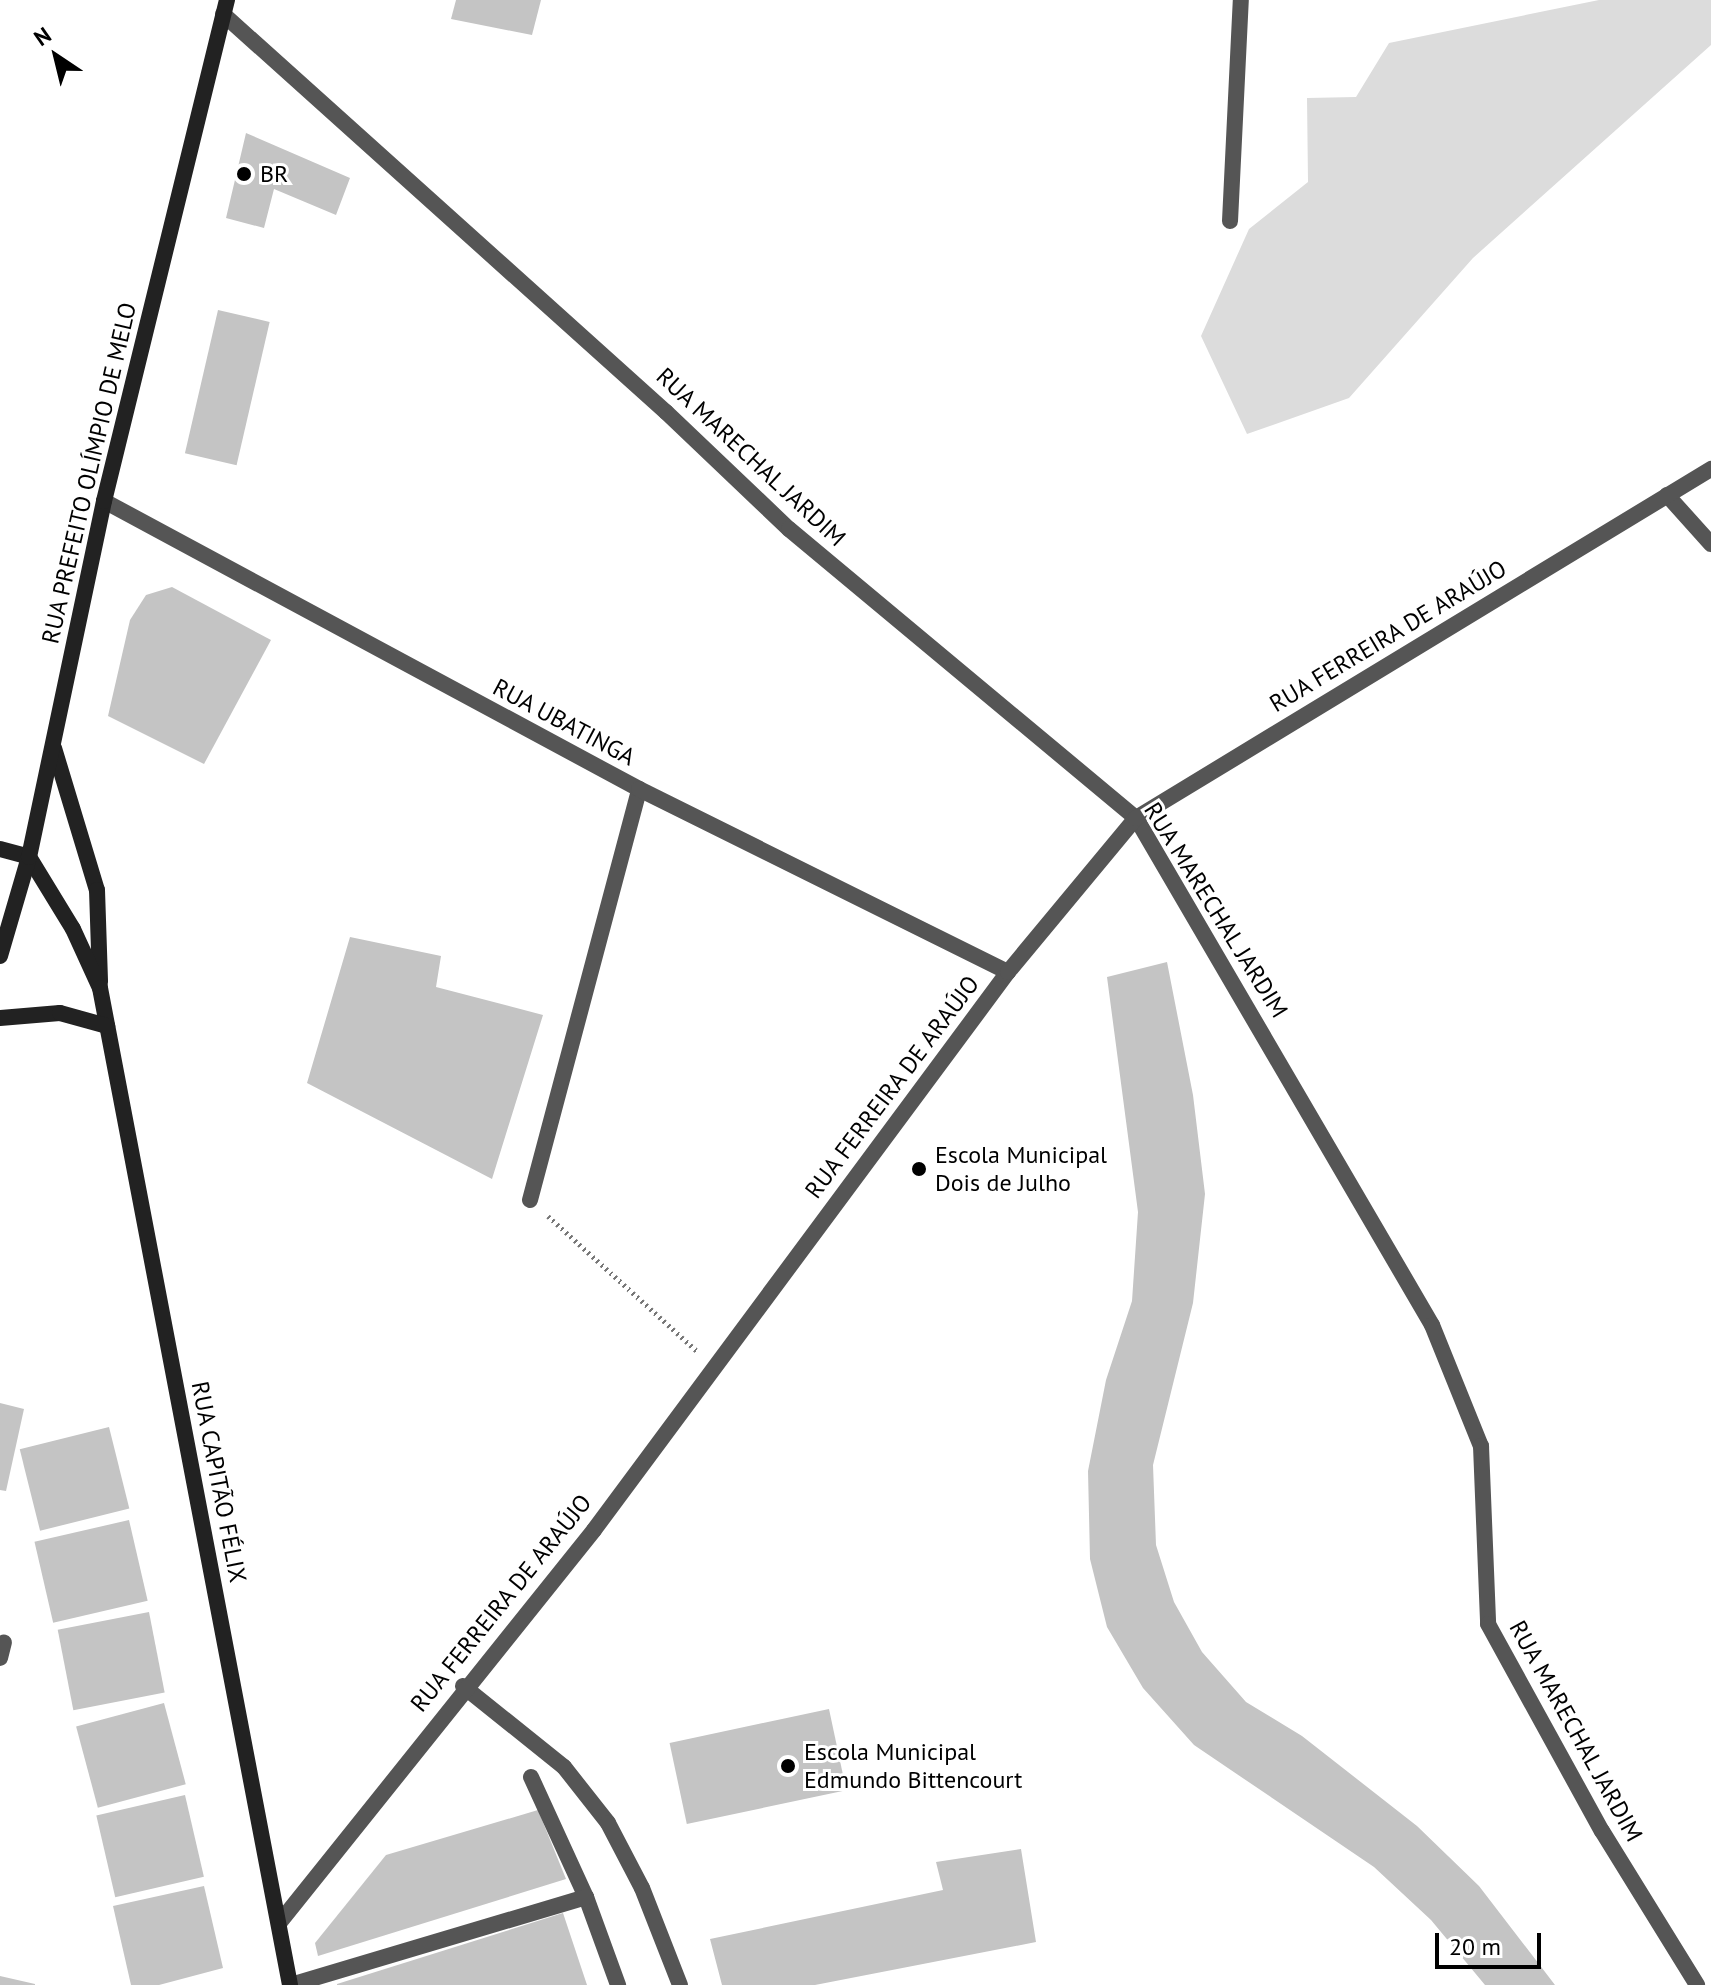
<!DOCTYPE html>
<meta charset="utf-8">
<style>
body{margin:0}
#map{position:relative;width:1711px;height:1985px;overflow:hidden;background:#fff;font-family:"PT Sans",sans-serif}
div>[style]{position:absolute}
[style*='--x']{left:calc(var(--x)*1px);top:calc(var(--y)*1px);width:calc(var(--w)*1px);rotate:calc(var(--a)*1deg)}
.green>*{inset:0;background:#dcdcdc}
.building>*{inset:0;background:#c4c4c4;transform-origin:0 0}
.path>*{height:5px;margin-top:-2.5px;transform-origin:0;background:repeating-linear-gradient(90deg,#777 0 2px,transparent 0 6px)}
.lane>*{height:16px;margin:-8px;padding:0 8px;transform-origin:8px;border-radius:8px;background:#555}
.street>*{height:16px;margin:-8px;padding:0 8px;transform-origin:8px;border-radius:8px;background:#555}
.secondary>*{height:16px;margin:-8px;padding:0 8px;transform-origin:8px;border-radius:8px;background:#222}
.dots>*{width:22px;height:22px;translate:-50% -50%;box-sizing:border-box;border:4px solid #fff;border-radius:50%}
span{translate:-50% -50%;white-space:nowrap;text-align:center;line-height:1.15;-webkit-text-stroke:6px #fff;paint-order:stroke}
.poi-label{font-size:24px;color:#000}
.left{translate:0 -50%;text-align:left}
.street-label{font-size:24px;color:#000}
.north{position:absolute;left:16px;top:16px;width:80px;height:80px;-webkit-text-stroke:6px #fff;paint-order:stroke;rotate:325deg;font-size:22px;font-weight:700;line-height:32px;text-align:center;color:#000}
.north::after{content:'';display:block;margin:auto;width:28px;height:36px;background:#000;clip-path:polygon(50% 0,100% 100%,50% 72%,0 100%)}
.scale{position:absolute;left:1435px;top:1933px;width:106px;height:36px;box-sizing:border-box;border:4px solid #000;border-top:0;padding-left:10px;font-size:24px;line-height:28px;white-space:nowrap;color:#000;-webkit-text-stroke:6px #fff;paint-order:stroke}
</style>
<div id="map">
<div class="green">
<i style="clip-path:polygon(1599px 0,1711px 0,1711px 45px,1473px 258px,1349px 398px,1247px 434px,1201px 336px,1249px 229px,1308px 182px,1307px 98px,1356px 97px,1389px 43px)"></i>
</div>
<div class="building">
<i style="clip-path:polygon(456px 0,541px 0,532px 35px,451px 19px)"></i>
<i style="clip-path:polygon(246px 133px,350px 178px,336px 215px,274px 189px,264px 228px,226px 218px)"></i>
<i style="left:218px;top:310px;width:53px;height:147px;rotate:13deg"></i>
<i style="clip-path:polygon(172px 587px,271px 640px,204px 764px,108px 716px,130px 620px,146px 595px)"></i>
<i style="clip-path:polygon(350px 937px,441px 956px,436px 987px,543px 1015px,492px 1179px,307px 1083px)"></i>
<i style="clip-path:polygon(1167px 962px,1193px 1095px,1205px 1194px,1193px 1303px,1153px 1465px,1156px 1545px,1174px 1602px,1202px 1652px,1246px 1702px,1302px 1736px,1417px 1826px,1479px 1886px,1555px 1985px,1485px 1985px,1431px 1920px,1374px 1867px,1194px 1745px,1143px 1688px,1107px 1627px,1090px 1559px,1088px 1471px,1106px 1380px,1132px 1301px,1138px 1212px,1107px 977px)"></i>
<i style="clip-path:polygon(0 1403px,24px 1409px,6px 1491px,0 1490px)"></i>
<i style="left:109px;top:1427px;width:84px;height:92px;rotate:76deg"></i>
<i style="left:129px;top:1520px;width:83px;height:97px;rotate:77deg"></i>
<i style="left:149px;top:1612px;width:82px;height:93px;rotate:79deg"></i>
<i style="left:164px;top:1703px;width:84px;height:91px;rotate:75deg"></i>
<i style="left:829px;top:1709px;width:83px;height:163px;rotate:78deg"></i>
<i style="left:185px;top:1795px;width:84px;height:91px;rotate:77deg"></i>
<i style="clip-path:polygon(538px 1810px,566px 1879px,318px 1956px,315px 1943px,386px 1855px)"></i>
<i style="clip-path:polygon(1021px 1849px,1036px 1942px,815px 1985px,722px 1985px,710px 1939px,943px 1890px,936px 1862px)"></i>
<i style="clip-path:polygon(204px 1886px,223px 1968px,159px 1985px,131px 1985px,113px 1906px)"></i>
<i style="clip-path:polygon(563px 1913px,587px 1985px,337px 1985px,337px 1984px)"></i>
<i style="clip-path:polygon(0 1976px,35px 1984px,35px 1985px,0 1985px)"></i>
</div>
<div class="path">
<i style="--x:548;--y:1216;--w:202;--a:42.2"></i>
</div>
<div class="lane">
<i style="--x:530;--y:1200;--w:425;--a:-75.1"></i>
<i style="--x:0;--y:1658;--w:16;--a:-76"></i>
<i style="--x:531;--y:1777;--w:132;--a:65.4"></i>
<i style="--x:586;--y:1897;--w:94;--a:70"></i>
<i style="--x:291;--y:1985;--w:308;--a:-16.6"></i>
</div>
<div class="street">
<i style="--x:223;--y:14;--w:596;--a:41.94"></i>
<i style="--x:666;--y:412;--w:170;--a:43.6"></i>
<i style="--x:789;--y:529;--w:452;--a:39.8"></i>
<i style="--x:1136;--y:818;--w:587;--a:59.72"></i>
<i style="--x:1432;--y:1325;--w:131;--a:68"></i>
<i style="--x:1481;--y:1446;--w:178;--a:87.7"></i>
<i style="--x:1488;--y:1624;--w:236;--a:61.2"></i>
<i style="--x:1602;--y:1831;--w:181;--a:58.3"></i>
<i style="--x:1230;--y:221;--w:221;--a:-87.2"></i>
<i style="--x:1667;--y:495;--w:66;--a:48.1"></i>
<i style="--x:104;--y:501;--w:608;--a:28.29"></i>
<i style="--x:639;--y:789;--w:412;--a:26.4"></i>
<i style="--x:463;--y:1686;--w:129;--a:38.7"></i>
<i style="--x:564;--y:1767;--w:71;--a:51.8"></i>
<i style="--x:608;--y:1823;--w:73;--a:62.4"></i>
<i style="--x:642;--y:1888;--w:104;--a:68.6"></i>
<i style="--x:280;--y:1922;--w:502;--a:-51.3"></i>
<i style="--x:594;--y:1530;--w:695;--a:-53.43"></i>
<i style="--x:1008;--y:972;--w:200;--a:-50.3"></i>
<i style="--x:1136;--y:818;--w:673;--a:-31.26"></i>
</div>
<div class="secondary">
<i style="--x:54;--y:748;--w:148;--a:73.2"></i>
<i style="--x:97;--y:890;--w:92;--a:88.1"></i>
<i style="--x:0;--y:849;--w:30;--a:15"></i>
<i style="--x:29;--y:857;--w:84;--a:58.6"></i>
<i style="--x:73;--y:929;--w:65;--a:65.4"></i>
<i style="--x:100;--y:988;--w:1015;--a:79.21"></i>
<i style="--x:0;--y:956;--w:103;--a:-73.7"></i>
<i style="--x:29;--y:857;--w:364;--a:-78.1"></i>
<i style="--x:104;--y:501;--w:516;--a:-76.21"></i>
<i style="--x:0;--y:1018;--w:60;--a:-4.8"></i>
<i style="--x:60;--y:1013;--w:49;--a:15.5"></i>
</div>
<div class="dots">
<i style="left:244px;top:174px;background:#000"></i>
<i style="left:919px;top:1169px;background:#000"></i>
<i style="left:788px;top:1766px;background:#000"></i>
</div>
<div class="poi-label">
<span class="left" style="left:260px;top:174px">BR</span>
<span class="left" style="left:935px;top:1169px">Escola Municipal<br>Dois de Julho</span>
<span class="left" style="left:804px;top:1766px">Escola Municipal<br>Edmundo Bittencourt</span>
</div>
<div class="street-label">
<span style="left:751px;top:457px;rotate:43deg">RUA MARECHAL JARDIM</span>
<span style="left:89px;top:473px;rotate:-77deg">RUA PREFEITO OLÍMPIO DE MELO</span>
<span style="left:1388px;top:636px;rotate:-31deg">RUA FERREIRA DE ARAÚJO</span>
<span style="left:564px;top:722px;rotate:28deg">RUA UBATINGA</span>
<span style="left:1216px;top:910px;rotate:58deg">RUA MARECHAL JARDIM</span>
<span style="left:892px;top:1087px;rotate:-53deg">RUA FERREIRA DE ARAÚJO</span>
<span style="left:219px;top:1482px;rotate:79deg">RUA CAPITÃO FÉLIX</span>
<span style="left:501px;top:1603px;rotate:-51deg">RUA FERREIRA DE ARAÚJO</span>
<span style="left:1576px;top:1731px;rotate:61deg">RUA MARECHAL JARDIM</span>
</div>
<div class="north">N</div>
<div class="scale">20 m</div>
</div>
